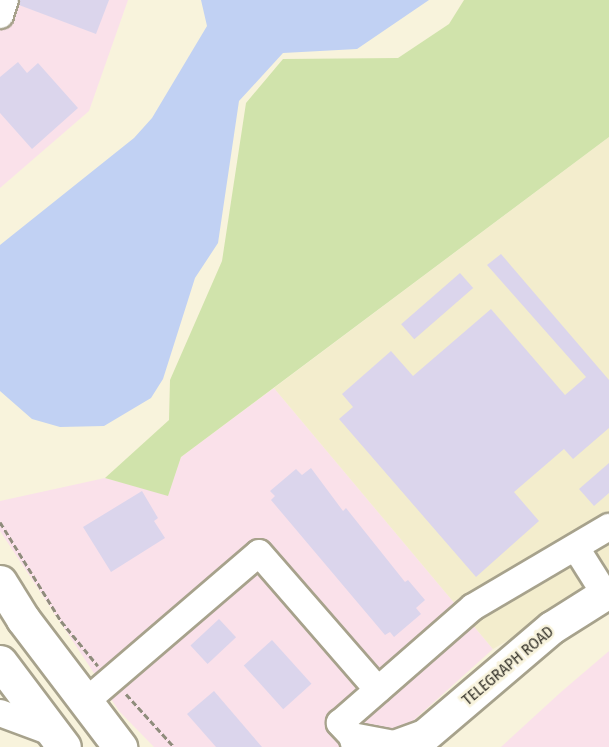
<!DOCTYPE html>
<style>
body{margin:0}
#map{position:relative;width:609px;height:747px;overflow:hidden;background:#f8f3dc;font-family:"Fira Sans Condensed",sans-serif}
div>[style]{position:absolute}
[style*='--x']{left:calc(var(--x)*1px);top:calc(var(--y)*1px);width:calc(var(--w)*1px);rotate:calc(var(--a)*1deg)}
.commercial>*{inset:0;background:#fae1ea}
.built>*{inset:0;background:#f3edcd}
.green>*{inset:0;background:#d0e3ab}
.water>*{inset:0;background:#c1d1f3}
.building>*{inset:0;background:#dbd5ec;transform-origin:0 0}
.path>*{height:3px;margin-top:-1.5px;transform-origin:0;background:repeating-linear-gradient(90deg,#8f8c7c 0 6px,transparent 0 9px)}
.roads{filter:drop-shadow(2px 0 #a7a28c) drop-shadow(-2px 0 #a7a28c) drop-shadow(0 2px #a7a28c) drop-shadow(0 -2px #a7a28c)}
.minor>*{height:26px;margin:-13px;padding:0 13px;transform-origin:13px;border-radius:13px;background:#fff}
.major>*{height:32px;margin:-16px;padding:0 16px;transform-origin:16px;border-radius:16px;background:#fff}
.highway>*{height:33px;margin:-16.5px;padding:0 16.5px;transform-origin:16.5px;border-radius:16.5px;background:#fff}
span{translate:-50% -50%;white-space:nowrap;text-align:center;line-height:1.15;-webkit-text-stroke:5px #f8f3dc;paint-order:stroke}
.street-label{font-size:16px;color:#38362d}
</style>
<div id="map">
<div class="commercial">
<i style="clip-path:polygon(0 0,128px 0,89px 111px,0 188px)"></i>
<i style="clip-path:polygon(274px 388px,493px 649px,384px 747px,154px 747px,119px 711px,0 531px,0 501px,105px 478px,168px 495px,181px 457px)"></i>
<i style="clip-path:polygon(609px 651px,609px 747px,501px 747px,561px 692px)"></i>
</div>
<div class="built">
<i style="clip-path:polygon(609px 137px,609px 582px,493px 649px,274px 388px)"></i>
</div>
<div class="green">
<i style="clip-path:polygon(464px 0,609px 0,609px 137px,181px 457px,168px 496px,105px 478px,169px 420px,170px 380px,222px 261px,246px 103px,283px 59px,398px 58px,449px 24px)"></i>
</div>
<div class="water">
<i style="clip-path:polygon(201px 0,429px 0,357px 49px,283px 53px,239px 101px,218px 243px,195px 278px,163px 379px,151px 398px,104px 426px,60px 427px,32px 419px,0 391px,0 245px,134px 138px,152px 118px,207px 26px)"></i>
</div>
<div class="building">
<i style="clip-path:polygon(20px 0,109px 0,96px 34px,19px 5px)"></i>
<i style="clip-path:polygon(18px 62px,27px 73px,38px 63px,78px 108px,32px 149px,0 113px,0 77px)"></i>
<i style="clip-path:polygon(501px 254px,609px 380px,609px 428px,573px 459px,564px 449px,514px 492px,539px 521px,476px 577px,339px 419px,353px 407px,342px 394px,391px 351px,413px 376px,491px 309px,565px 395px,586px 377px,487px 265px)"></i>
<i style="left:460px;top:273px;width:20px;height:78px;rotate:49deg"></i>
<i style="clip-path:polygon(609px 463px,609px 493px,594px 506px,579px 489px)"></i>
<i style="clip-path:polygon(311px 468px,343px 511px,346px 508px,405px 582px,408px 580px,425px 600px,416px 608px,421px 614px,394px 637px,390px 632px,385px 635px,271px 500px,275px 496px,270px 491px,296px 469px,302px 475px)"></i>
<i style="clip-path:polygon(142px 491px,158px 518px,154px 521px,165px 538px,111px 572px,83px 527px)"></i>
<i style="left:219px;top:619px;width:25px;height:39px;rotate:47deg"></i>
<i style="left:272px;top:640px;width:59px;height:38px;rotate:48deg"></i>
<i style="clip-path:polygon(214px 691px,262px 747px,216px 747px,187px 714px)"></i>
</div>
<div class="path">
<i style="--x:0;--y:522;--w:116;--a:58.4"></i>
<i style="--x:61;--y:621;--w:58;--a:50.6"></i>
<i style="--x:126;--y:694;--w:72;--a:47.8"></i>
</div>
<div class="roads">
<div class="minor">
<i style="--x:0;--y:15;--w:16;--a:-72"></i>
<i style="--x:576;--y:548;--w:54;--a:57.8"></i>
<i style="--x:84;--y:703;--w:230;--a:-40.6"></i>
<i style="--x:259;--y:553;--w:181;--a:49"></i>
<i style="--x:0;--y:713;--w:54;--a:20.4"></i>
<i style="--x:352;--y:736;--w:43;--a:10.8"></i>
<i style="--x:394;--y:744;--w:38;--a:-20"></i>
<i style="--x:355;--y:747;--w:11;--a:-105"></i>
<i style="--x:352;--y:736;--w:18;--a:-133"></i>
<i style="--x:340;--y:723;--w:176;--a:-41.1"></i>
<i style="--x:473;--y:607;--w:158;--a:-30.5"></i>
</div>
<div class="major">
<i style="--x:412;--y:747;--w:184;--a:-40.4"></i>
<i style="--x:552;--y:628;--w:67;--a:-32.3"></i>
</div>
<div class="highway">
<i style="--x:0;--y:582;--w:44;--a:58.1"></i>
<i style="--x:23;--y:619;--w:161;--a:52.8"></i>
<i style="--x:0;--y:662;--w:106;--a:53"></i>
</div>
</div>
<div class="street-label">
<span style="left:508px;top:666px;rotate:-40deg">TELEGRAPH ROAD</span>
</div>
</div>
